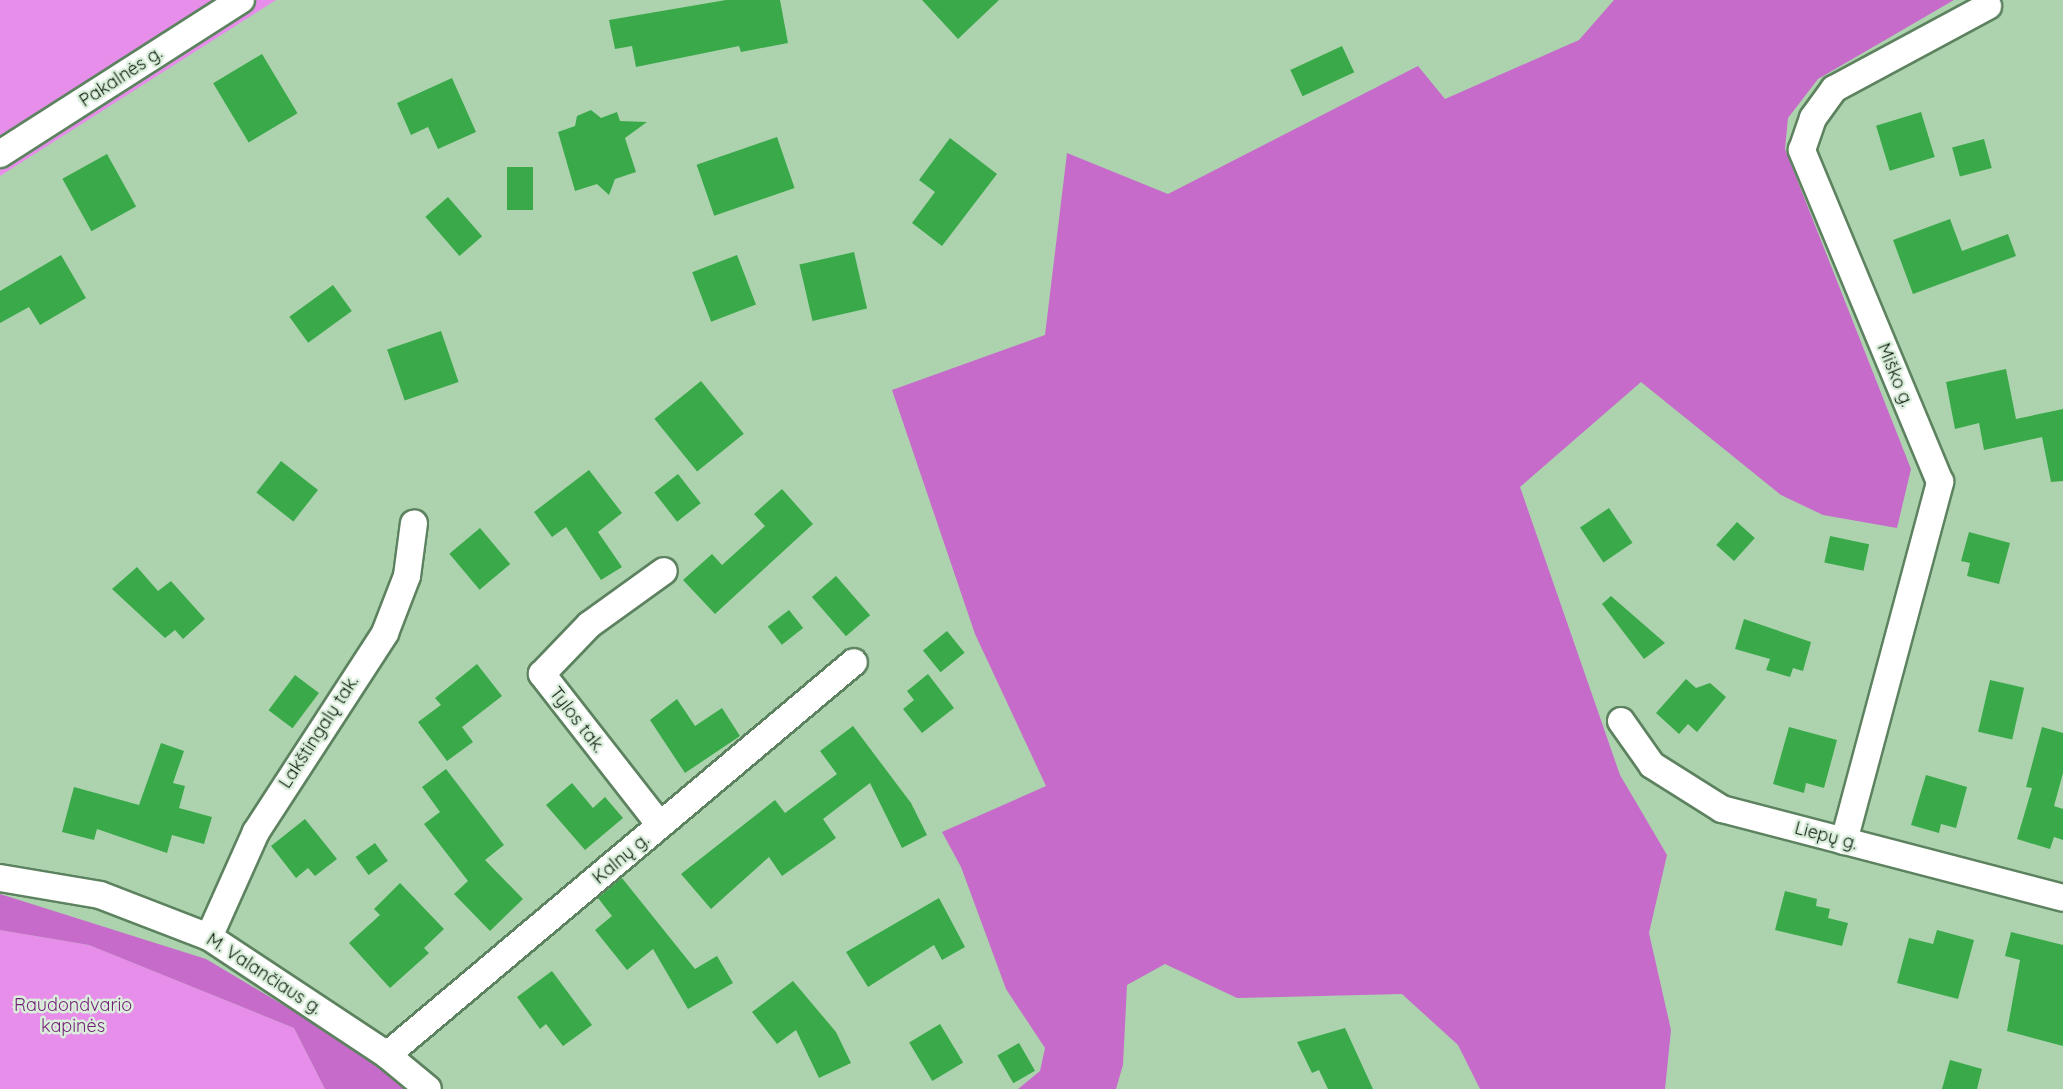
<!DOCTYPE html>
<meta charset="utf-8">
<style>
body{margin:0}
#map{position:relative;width:2063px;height:1089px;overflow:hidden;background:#acd3ae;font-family:Quicksand,sans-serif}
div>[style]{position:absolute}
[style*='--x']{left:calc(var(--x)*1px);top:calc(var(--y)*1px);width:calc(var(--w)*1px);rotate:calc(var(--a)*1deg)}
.green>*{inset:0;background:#e78eea}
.forest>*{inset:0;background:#c66bca}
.building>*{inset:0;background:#3aa94a;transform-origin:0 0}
.roads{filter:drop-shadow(2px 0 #5d825f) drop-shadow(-2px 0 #5d825f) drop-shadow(0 2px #5d825f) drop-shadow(0 -2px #5d825f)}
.minor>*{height:26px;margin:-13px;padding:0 13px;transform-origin:13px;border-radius:13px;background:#fff}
span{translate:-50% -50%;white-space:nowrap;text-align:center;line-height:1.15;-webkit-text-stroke:5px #daeedb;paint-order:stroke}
.street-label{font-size:18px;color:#0a190c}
.park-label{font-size:18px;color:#721e76}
</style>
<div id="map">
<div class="green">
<i style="clip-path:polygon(0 0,276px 0,0 176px)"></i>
<i style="clip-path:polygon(0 930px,89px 945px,294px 1028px,325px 1089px,0 1089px)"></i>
</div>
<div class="forest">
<i style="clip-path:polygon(1614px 0,1954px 0,1818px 79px,1788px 118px,1785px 149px,1911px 469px,1897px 528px,1823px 515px,1781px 495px,1641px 382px,1520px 487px,1620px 775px,1667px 855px,1649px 933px,1671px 1030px,1665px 1089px,1480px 1089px,1458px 1045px,1402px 994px,1237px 998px,1165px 964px,1127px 985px,1123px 1065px,1116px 1089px,1018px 1089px,1040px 1071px,1045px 1048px,1006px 989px,961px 867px,942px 832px,1046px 786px,975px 634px,892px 390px,1045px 335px,1067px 153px,1168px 194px,1418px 66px,1445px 99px,1579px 40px)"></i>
<i style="clip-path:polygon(0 894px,206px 959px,362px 1052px,404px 1089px,325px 1089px,294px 1028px,89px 945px,0 930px)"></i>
</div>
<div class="building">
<i style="clip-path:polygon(726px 0,780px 0,788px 43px,741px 52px,739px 46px,636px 67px,632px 46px,615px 49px,609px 20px)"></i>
<i style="clip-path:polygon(922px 0,999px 0,958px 39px)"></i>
<i style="left:1342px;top:46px;width:29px;height:57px;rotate:65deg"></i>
<i style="left:262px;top:54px;width:69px;height:57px;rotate:59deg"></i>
<i style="clip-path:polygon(452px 78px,476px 132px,438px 149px,428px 127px,411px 135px,397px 103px)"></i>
<i style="clip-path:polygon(591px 110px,601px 118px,617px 112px,620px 121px,647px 122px,625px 138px,636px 172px,615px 179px,609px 195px,597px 184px,575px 191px,558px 132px,575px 126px,577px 116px)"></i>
<i style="left:1921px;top:112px;width:47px;height:47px;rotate:73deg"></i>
<i style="left:777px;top:137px;width:54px;height:85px;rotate:71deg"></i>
<i style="clip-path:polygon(950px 138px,997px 174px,942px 246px,912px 223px,935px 192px,919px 180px)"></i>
<i style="left:1984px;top:139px;width:30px;height:33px;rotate:75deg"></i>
<i style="left:107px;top:154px;width:60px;height:51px;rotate:61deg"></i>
<i style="left:507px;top:167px;width:26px;height:43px"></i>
<i style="left:448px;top:197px;width:52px;height:30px;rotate:49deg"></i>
<i style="clip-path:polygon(1950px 219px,1962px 251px,2008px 234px,2016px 256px,1913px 294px,1893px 240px)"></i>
<i style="left:854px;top:252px;width:58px;height:56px;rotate:77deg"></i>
<i style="clip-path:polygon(61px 255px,86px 298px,40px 325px,29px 307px,0 323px,0 291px)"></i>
<i style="left:737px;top:255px;width:53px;height:48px;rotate:69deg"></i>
<i style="left:333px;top:285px;width:32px;height:54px;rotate:54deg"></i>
<i style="left:441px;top:331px;width:54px;height:57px;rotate:71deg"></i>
<i style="clip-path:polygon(2006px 369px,2016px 419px,2063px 409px,2063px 481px,2051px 482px,2042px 437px,1984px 450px,1979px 423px,1955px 429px,1946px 382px)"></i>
<i style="left:701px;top:381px;width:68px;height:60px;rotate:51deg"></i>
<i style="left:281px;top:461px;width:47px;height:40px;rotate:38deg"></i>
<i style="clip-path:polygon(589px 470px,622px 513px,598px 532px,622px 567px,601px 580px,566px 527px,552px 537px,534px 512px)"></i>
<i style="left:678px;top:474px;width:37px;height:30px;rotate:52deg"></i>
<i style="clip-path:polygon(782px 489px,813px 524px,715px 614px,683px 580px,712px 554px,722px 565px,765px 526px,754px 514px)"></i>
<i style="left:1609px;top:508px;width:42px;height:35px;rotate:56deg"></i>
<i style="left:1737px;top:522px;width:24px;height:31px;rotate:42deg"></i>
<i style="left:480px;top:528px;width:47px;height:40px;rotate:50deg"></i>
<i style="clip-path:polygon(1969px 532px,2010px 543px,1999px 584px,1967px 576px,1970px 563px,1961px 561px)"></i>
<i style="left:1830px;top:536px;width:40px;height:27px;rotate:12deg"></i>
<i style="clip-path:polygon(137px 567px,158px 591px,171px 581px,205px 619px,183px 639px,175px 630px,165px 638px,112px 589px)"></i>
<i style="left:836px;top:576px;width:52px;height:32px;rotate:49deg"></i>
<i style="clip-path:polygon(1611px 596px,1665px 643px,1644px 659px,1602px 604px)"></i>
<i style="left:789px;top:610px;width:23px;height:27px;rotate:52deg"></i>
<i style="clip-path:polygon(1744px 619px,1811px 642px,1803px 671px,1793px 668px,1790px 677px,1766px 670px,1770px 659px,1735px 649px)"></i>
<i style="left:947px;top:631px;width:28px;height:31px;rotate:51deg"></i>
<i style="clip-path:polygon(477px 664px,502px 696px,462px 727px,473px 742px,447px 761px,418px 722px,441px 705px,435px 698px)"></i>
<i style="clip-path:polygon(928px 674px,954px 708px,922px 733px,903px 709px,914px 700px,907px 691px)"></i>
<i style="left:295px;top:675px;width:30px;height:44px;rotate:37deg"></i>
<i style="clip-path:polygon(1686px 679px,1696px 688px,1710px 683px,1726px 697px,1697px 732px,1688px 724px,1679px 734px,1656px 713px)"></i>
<i style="left:1990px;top:680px;width:35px;height:53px;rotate:13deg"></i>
<i style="clip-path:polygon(677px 699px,695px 726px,722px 708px,740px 736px,685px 773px,650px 720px)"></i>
<i style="clip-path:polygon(853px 726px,911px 803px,927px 835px,902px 848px,870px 783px,823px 819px,836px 838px,782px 876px,769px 857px,711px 909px,681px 874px,775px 800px,785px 813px,837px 774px,820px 751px)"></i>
<i style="clip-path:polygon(1789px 727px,1837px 740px,1824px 788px,1806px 783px,1804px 793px,1773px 784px)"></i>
<i style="clip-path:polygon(2042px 727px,2063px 733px,2063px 773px,2054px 806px,2063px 809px,2063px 840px,2054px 837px,2050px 849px,2017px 839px,2032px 788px,2026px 787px)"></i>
<i style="clip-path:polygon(161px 743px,184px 751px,173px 783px,185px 786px,179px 808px,212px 817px,204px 844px,172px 835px,167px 853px,97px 829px,94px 840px,62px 832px,74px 787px,139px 805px)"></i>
<i style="clip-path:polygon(446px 769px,504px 845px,485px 860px,523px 899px,490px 931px,454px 894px,468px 881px,424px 824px,440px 812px,422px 787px)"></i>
<i style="clip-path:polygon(1926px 775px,1967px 787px,1956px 828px,1941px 824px,1939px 833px,1911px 825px)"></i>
<i style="clip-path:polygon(572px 783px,593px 808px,605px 797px,623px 818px,585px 850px,546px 805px)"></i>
<i style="clip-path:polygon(305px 819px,337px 859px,315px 876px,308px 868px,296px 878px,271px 846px)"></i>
<i style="left:375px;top:843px;width:22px;height:24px;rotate:54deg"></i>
<i style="clip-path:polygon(622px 878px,695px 969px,717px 956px,733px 983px,688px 1009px,653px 949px,627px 970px,595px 930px,612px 916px,598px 898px)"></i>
<i style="clip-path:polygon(400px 883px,444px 929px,424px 948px,429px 953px,390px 988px,349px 943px,380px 915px,374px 909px)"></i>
<i style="clip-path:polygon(1785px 891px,1817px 899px,1816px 906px,1830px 909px,1828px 918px,1848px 923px,1842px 946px,1775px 930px)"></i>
<i style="clip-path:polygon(939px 898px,965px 947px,942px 960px,934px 945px,868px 987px,846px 952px)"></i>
<i style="clip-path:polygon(1937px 930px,1974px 940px,1958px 999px,1897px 983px,1909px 938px,1933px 944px)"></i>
<i style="clip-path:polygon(2011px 932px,2063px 945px,2063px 1046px,2007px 1031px,2020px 960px,2005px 956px)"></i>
<i style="clip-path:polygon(552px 971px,592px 1025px,563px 1046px,546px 1024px,540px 1029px,517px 997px)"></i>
<i style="clip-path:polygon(793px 981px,836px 1032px,851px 1063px,819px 1078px,796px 1030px,777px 1044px,752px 1012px)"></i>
<i style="left:940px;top:1024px;width:45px;height:36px;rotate:59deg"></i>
<i style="clip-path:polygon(1345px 1028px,1373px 1089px,1328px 1089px,1319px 1070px,1312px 1073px,1297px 1042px)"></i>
<i style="left:1019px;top:1043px;width:32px;height:25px;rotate:60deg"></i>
<i style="clip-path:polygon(1950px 1060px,1982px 1069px,1977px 1089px,1942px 1089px)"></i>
</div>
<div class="roads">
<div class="minor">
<i style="--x:0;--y:154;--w:286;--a:-32.6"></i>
<i style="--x:1621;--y:721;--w:54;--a:54.8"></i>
<i style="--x:1652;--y:765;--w:83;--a:32.2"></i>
<i style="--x:1722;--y:809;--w:352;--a:14.6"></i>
<i style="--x:660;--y:825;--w:192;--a:-128"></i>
<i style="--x:542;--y:674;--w:68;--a:-46.2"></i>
<i style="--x:589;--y:625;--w:92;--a:-35.8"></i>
<i style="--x:1844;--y:841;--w:372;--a:-75"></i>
<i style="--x:1940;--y:482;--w:360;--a:-112.6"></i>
<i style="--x:1802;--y:150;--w:34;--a:-71"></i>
<i style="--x:1813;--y:118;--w:36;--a:-54"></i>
<i style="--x:1834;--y:89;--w:175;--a:-28.3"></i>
<i style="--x:0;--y:878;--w:101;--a:9.6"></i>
<i style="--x:100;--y:895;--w:117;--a:21.1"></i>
<i style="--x:209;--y:937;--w:214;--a:33.5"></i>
<i style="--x:387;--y:1055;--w:53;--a:39.7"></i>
<i style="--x:209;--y:937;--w:115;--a:-65.9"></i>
<i style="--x:256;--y:832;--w:237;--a:-57"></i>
<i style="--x:385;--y:633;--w:61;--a:-68.9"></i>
<i style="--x:407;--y:576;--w:53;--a:-82.5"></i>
<i style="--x:387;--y:1055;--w:610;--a:-40.08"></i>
</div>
</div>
<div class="street-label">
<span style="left:121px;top:77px;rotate:-33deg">Pakalnės g.</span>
<span style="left:1895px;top:375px;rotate:68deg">Miško g.</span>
<span style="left:577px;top:720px;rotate:52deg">Tylos tak.</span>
<span style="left:319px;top:732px;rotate:-57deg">Lakštingalų tak.</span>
<span style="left:1826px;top:836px;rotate:15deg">Liepų g.</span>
<span style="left:621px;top:859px;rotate:-40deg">Kalnų g.</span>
<span style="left:264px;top:974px;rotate:33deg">M. Valančiaus g.</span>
</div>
<div class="park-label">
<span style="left:73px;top:1016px">Raudondvario<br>kapinės</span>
</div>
</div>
